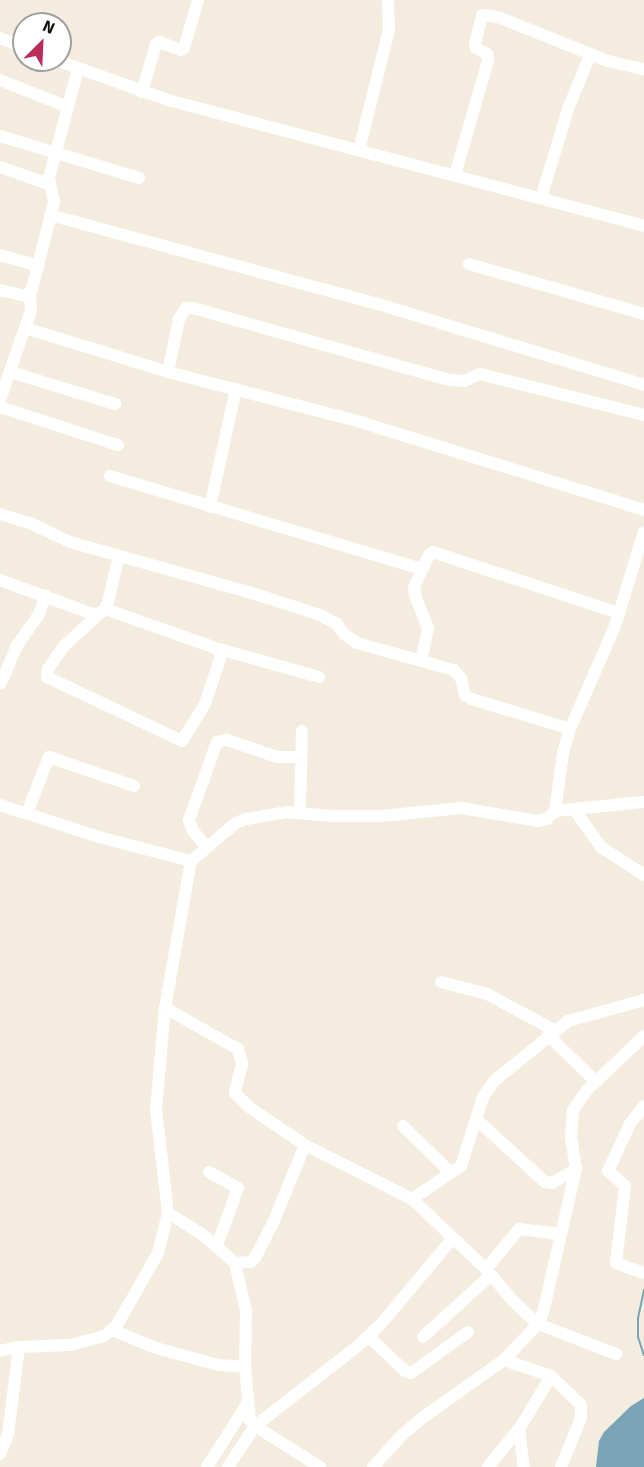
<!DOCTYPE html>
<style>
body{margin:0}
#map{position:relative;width:644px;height:1467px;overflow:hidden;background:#f4ecde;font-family:Signika,sans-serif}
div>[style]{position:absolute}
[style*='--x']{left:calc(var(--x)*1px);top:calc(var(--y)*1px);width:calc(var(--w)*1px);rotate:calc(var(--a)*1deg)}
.water>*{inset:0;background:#7aa4b7}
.stream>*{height:2px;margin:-1px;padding:0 1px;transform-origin:1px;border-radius:1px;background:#7aa4b7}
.minor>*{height:12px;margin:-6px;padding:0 6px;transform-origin:6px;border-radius:6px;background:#fff}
span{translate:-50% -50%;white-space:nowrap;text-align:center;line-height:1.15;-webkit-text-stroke:6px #fff;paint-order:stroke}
.north{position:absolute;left:12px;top:12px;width:60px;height:60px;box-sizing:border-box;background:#fff;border:2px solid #a09f9d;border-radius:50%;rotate:24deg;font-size:16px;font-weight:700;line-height:24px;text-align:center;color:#110f0a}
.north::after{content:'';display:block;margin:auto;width:21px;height:27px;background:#bb2c5b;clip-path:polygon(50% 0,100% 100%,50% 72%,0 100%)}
</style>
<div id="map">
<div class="water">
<i style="clip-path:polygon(644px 1398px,644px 1467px,596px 1467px,599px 1441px,604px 1432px,631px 1406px)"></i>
</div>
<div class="stream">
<i style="--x:644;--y:1290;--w:29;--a:102"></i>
<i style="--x:638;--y:1318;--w:19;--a:90"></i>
<i style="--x:638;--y:1337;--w:19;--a:72"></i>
</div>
<div class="minor">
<i style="--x:0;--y:38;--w:26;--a:21"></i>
<i style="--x:56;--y:60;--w:119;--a:19.7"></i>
<i style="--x:168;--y:100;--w:492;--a:14.8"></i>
<i style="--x:0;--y:80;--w:73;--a:21.7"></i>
<i style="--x:142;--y:92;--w:50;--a:-73.7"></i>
<i style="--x:156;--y:44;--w:4;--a:-34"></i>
<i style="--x:159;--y:42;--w:23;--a:20"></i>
<i style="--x:181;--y:50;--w:4;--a:-34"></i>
<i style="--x:184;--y:48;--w:50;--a:-73.7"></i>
<i style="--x:0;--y:136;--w:145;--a:16.8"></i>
<i style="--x:359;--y:150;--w:124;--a:-76"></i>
<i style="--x:389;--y:30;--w:30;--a:-92"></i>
<i style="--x:0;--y:167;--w:51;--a:19.5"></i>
<i style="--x:455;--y:175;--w:119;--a:-73.9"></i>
<i style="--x:488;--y:61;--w:7;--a:-98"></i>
<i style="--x:487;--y:54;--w:13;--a:-151"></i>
<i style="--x:476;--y:48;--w:4;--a:-104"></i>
<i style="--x:475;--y:44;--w:30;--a:-76"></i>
<i style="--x:482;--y:15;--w:16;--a:7"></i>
<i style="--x:498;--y:17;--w:118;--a:21.8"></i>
<i style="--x:608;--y:61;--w:37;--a:13"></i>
<i style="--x:541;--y:198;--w:93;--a:-73.1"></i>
<i style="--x:568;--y:109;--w:58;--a:-67.8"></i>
<i style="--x:50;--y:215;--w:340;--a:15.2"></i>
<i style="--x:378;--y:304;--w:278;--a:16.9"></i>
<i style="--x:0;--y:255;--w:40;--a:16"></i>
<i style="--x:469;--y:264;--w:182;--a:15.9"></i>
<i style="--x:0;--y:290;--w:26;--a:13"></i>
<i style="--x:25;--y:296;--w:10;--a:-45"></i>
<i style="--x:32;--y:289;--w:90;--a:-75.8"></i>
<i style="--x:54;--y:202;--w:25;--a:-102"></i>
<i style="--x:49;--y:178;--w:113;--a:-75.1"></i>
<i style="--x:25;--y:328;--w:150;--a:17.1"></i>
<i style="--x:168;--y:372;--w:195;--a:14.5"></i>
<i style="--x:357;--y:421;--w:300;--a:17.2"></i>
<i style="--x:10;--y:372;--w:110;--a:16.9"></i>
<i style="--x:168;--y:372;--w:54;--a:-78.3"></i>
<i style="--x:179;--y:319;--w:13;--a:-58"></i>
<i style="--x:186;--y:308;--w:7;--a:0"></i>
<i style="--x:193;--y:308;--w:262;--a:15.7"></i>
<i style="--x:445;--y:379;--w:19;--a:6"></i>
<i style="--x:464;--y:381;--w:17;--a:-24"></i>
<i style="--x:480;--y:374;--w:169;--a:14"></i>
<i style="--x:0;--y:400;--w:95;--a:-71"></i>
<i style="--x:31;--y:310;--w:17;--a:-93"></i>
<i style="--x:0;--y:407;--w:124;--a:17.9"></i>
<i style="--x:110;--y:476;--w:326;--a:16.6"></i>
<i style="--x:210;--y:507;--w:121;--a:-77.6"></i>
<i style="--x:0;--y:514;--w:34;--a:17"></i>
<i style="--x:32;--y:524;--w:42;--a:25.3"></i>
<i style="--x:70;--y:542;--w:192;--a:15.7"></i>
<i style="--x:255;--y:594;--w:68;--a:17.9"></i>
<i style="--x:320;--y:615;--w:19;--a:28"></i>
<i style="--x:337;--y:624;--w:12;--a:55"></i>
<i style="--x:344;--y:634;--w:16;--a:35"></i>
<i style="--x:357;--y:643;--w:101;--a:15.6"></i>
<i style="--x:454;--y:670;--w:11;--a:49"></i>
<i style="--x:461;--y:678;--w:17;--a:77"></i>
<i style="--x:465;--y:695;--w:8;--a:30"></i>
<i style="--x:472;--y:699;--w:102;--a:17"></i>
<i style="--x:0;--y:580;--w:99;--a:20.1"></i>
<i style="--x:93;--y:614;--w:7;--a:-8"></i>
<i style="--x:100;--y:613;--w:6;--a:-39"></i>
<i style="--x:105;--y:609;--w:8;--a:-67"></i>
<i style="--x:108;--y:602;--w:47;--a:-76.6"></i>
<i style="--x:100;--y:613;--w:49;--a:137.5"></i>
<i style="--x:64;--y:646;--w:28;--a:125"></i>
<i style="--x:48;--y:669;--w:8;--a:97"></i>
<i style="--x:47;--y:677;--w:149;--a:25.4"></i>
<i style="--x:182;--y:741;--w:44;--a:-58.1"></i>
<i style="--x:205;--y:704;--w:54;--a:-71.6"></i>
<i style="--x:222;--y:653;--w:11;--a:-146"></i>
<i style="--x:213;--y:647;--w:114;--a:-160.6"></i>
<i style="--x:219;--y:649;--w:104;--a:15.6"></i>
<i style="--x:421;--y:661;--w:34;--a:-78"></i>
<i style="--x:428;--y:628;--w:31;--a:-112"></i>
<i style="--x:416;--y:599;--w:12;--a:-99"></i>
<i style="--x:414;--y:587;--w:35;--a:-65"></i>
<i style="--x:429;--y:555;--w:5;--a:-37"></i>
<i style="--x:433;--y:552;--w:196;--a:18.2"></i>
<i style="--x:1;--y:683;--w:39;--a:-67"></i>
<i style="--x:16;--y:647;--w:38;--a:-55"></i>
<i style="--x:38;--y:616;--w:22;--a:-68"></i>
<i style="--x:0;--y:805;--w:104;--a:17.9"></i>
<i style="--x:99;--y:837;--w:95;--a:14.6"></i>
<i style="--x:191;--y:861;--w:59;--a:-40.2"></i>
<i style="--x:236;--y:823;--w:11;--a:-22"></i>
<i style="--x:246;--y:819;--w:42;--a:-9.7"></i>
<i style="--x:287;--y:812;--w:46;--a:5"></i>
<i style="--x:333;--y:816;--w:48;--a:0"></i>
<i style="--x:381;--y:816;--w:81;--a:-5.6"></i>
<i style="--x:462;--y:808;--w:76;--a:9.8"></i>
<i style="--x:537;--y:821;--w:10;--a:-11"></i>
<i style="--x:547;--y:819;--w:11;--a:-45"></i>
<i style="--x:555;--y:811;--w:59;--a:-82.1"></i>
<i style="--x:563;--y:753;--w:25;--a:-74"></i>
<i style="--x:570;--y:729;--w:112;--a:-66.4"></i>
<i style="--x:615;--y:626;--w:98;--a:-72.9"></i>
<i style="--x:574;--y:809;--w:47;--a:54.6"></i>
<i style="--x:601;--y:847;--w:51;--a:33.1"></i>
<i style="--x:555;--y:811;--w:89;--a:-5.8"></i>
<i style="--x:300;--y:812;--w:81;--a:-88.6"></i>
<i style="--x:27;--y:813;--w:60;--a:-68.6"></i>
<i style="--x:49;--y:757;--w:90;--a:18.8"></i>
<i style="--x:206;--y:846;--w:20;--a:-131"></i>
<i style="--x:193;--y:831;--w:12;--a:-110"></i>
<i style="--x:189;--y:820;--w:83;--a:-70.3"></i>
<i style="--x:217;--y:742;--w:10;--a:-11"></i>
<i style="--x:227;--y:740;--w:53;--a:18.8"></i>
<i style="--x:277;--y:757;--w:24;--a:0"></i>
<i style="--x:441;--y:982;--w:48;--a:14.6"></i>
<i style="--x:487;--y:994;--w:76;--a:28.2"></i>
<i style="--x:165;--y:1008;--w:84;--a:29.3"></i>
<i style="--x:238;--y:1049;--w:16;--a:75"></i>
<i style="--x:242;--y:1064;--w:30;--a:104"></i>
<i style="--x:235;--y:1093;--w:20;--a:45"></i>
<i style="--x:249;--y:1107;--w:68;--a:34.2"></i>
<i style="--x:305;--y:1145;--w:120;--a:26.8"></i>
<i style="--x:412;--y:1199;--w:102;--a:43.4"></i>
<i style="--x:486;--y:1269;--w:42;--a:49.8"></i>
<i style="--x:513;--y:1301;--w:34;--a:43"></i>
<i style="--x:538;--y:1324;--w:84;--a:21"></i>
<i style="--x:548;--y:1035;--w:67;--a:44.4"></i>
<i style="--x:644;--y:1106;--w:23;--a:128"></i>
<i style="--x:630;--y:1124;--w:52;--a:115.1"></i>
<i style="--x:608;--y:1171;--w:23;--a:41"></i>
<i style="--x:625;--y:1186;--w:78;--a:96.7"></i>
<i style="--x:616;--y:1263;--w:30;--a:20"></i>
<i style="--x:476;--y:1119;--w:93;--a:42.4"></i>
<i style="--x:545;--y:1182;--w:7;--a:8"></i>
<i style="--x:552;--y:1183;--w:28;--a:-30"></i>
<i style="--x:403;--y:1126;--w:67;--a:44.4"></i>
<i style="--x:209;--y:1172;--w:33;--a:29"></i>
<i style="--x:238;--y:1188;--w:61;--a:110.2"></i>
<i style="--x:412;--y:1199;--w:59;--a:-34"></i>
<i style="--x:461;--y:1166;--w:72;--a:-72.3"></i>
<i style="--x:483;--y:1097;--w:19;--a:-55"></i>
<i style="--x:494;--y:1081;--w:95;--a:-39"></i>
<i style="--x:568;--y:1021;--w:79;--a:-15.4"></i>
<i style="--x:168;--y:1213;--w:40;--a:32"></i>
<i style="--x:202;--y:1234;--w:44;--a:41.3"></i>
<i style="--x:235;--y:1263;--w:49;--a:77.1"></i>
<i style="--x:246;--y:1311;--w:56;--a:91"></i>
<i style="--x:245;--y:1367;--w:53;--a:84.6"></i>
<i style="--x:250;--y:1420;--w:8;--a:50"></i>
<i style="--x:255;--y:1426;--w:77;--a:32.2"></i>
<i style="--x:235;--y:1263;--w:16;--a:-4"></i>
<i style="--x:251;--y:1262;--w:6;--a:-45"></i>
<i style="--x:255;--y:1258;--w:39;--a:-63"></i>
<i style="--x:273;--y:1223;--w:84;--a:-67.7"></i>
<i style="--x:486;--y:1269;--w:52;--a:-50.5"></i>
<i style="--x:519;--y:1229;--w:42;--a:6.8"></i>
<i style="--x:112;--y:1330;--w:48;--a:22.2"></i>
<i style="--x:156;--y:1348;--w:65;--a:15.1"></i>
<i style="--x:219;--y:1365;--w:26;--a:4"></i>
<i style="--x:368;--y:1336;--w:51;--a:43.4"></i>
<i style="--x:405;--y:1371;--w:6;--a:18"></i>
<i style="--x:411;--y:1373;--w:70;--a:-35.7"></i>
<i style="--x:423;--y:1337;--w:92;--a:-42.4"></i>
<i style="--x:0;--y:1351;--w:19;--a:-12"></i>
<i style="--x:19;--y:1347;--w:51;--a:-2.2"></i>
<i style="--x:70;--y:1345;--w:35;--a:-15"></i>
<i style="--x:104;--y:1336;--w:17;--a:-40"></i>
<i style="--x:117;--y:1325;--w:83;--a:-60.3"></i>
<i style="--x:158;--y:1253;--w:41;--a:-76"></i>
<i style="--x:168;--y:1213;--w:104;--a:-96.6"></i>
<i style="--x:156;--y:1110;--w:102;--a:-85"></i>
<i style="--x:165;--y:1008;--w:149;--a:-80"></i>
<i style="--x:504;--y:1360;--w:50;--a:18.8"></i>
<i style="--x:551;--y:1376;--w:42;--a:44"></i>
<i style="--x:581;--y:1405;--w:13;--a:90"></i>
<i style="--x:581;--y:1418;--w:53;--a:112.2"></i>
<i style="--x:519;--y:1429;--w:38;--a:83"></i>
<i style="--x:0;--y:1454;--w:22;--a:-68"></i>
<i style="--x:8;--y:1434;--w:88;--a:-82.8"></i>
<i style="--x:207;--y:1467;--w:75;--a:-57.6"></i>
<i style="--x:228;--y:1467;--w:49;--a:-56.6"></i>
<i style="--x:255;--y:1426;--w:132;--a:-37.9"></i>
<i style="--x:359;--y:1345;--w:30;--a:-44"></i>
<i style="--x:381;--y:1324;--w:112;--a:-50.1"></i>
<i style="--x:373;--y:1467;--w:43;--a:-47.8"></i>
<i style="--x:402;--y:1435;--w:30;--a:-40"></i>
<i style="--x:425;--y:1416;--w:97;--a:-35.3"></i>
<i style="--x:504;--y:1360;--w:50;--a:-46.6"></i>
<i style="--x:538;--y:1324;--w:12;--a:-66"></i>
<i style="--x:543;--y:1313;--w:148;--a:-77.1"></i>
<i style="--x:576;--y:1169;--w:31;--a:-99"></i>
<i style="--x:571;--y:1138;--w:28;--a:-86"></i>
<i style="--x:573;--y:1110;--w:24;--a:-55"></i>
<i style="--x:587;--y:1090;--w:79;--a:-43.5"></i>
<i style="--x:488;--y:1467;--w:53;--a:-51.2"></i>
<i style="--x:521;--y:1426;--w:58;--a:-59"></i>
</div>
<div class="north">N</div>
</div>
